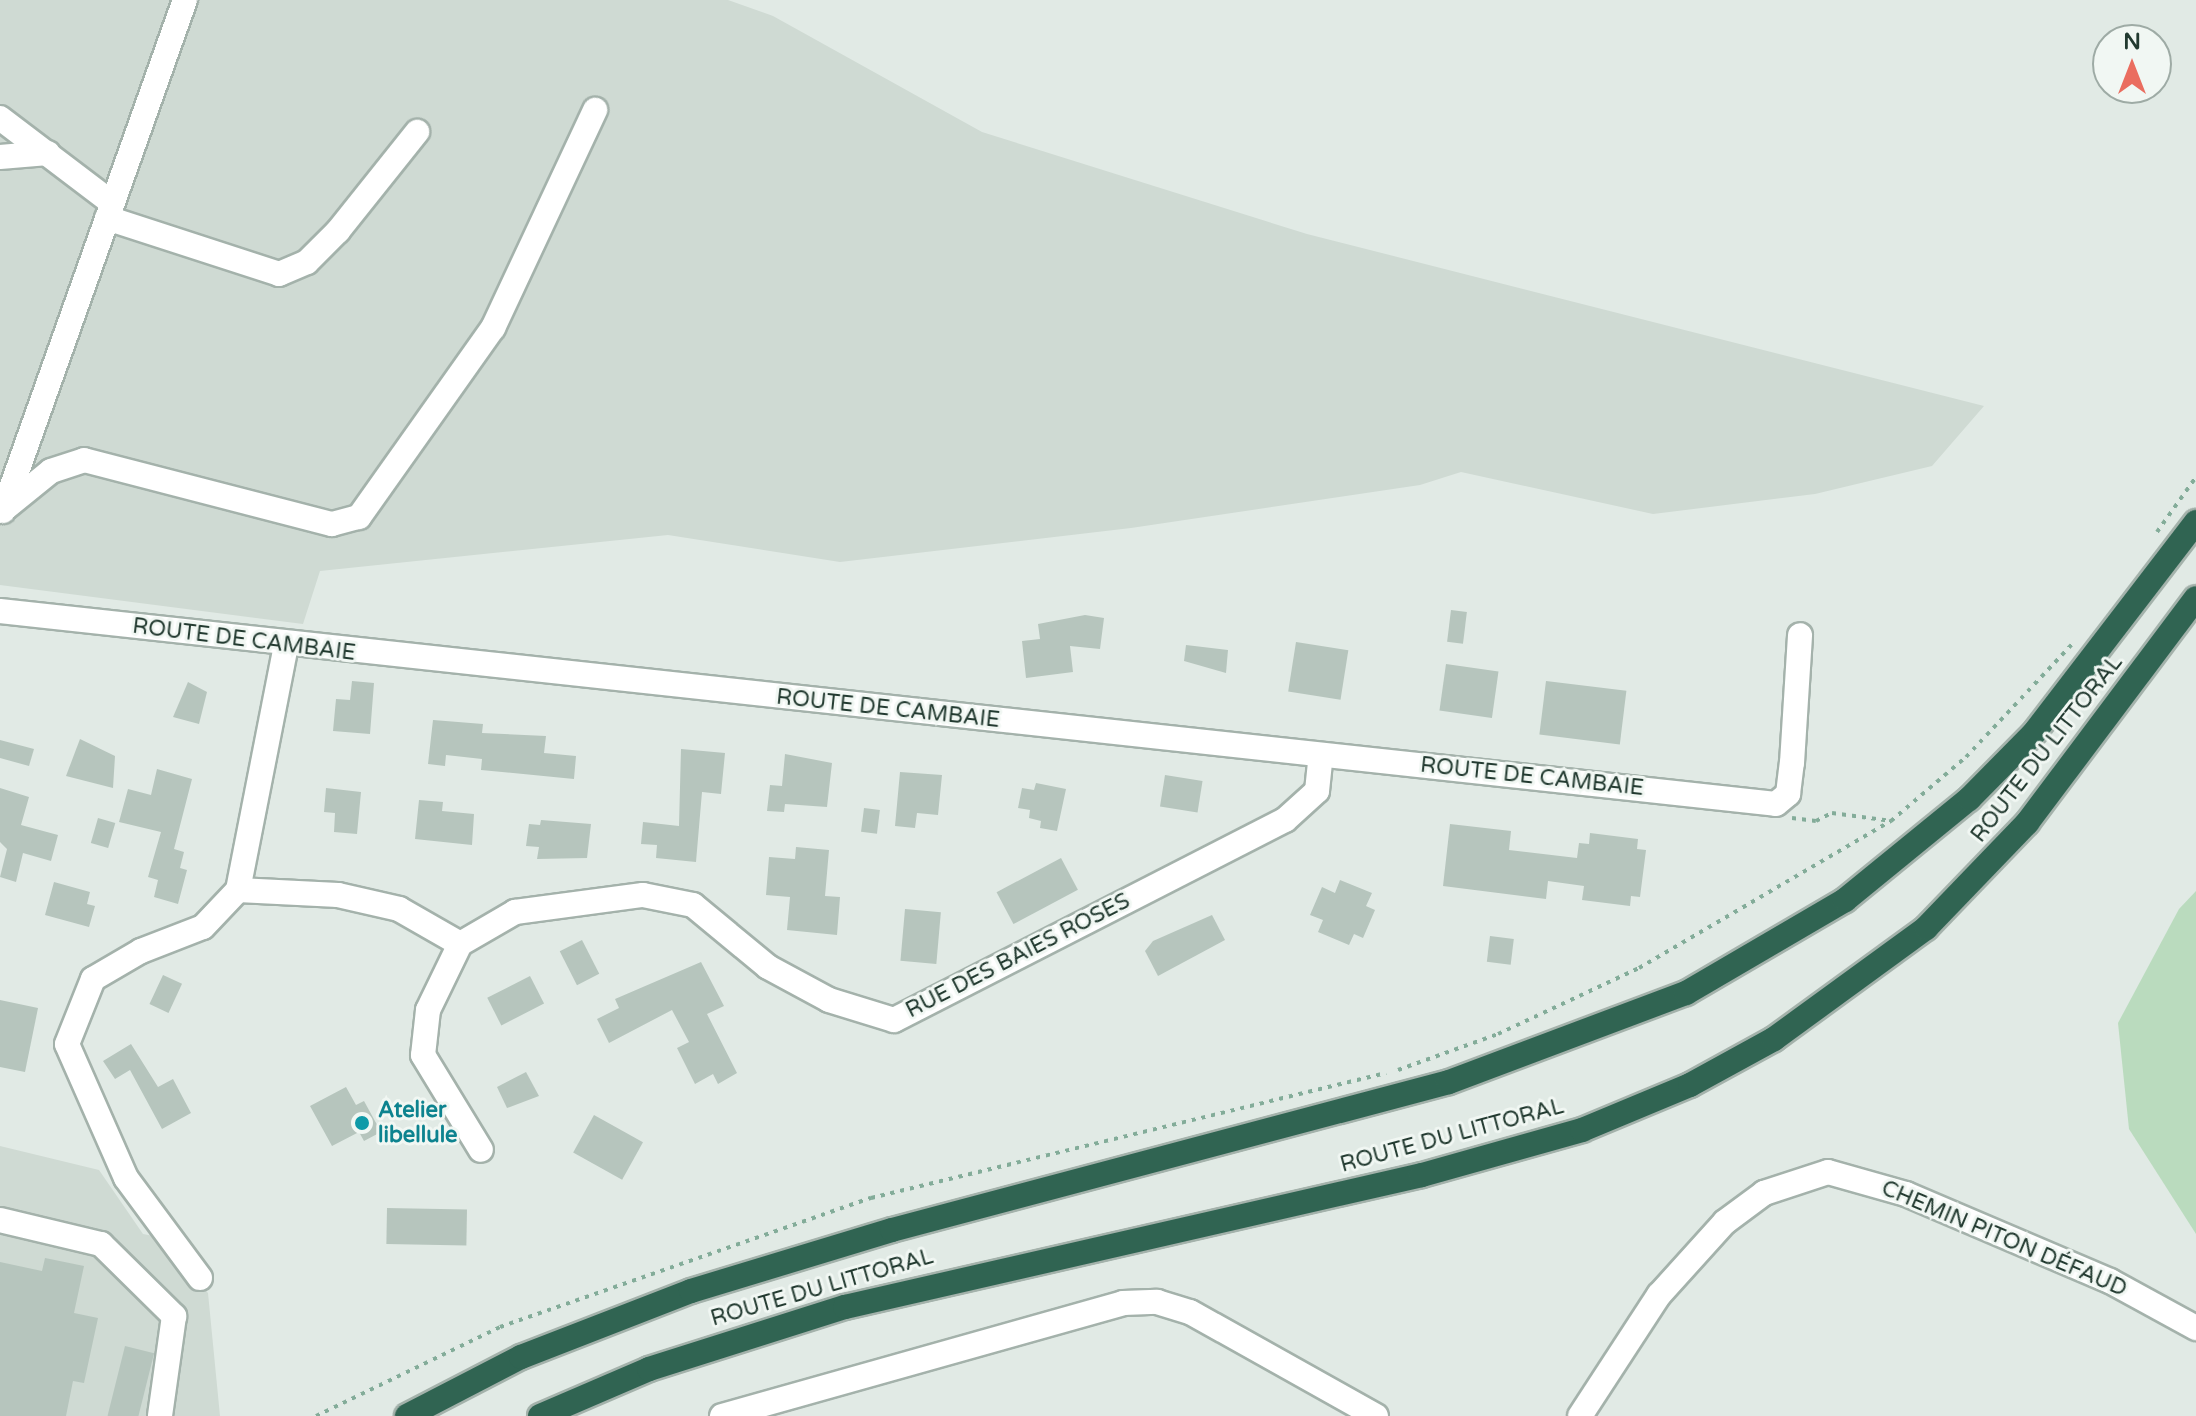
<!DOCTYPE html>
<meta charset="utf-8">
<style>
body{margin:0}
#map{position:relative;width:2196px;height:1416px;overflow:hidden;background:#e1eae5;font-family:"Varela Round",sans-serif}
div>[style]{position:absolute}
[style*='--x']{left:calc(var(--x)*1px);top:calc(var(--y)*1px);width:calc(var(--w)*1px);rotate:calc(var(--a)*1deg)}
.built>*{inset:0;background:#cfdad3}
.green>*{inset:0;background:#badbbe}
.building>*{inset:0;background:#b6c5bd;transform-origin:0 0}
.path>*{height:4px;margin-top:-2px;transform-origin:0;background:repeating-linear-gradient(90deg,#83ac99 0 4px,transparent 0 10px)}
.roads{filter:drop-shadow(2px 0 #a4b2ab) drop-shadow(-2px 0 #a4b2ab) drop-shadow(0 2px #a4b2ab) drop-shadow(0 -2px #a4b2ab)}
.minor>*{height:24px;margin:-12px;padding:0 12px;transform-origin:12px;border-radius:12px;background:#fff}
.highway>*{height:24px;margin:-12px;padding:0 12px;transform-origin:12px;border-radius:12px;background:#306452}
.dots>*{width:22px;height:22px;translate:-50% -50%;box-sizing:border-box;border:4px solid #f1f7f3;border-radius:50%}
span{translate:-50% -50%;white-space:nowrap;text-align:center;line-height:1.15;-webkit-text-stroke:6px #f1f7f3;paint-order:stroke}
.street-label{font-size:22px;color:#223a30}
.culture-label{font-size:22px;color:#0d838f;font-weight:700}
.left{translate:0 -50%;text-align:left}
.north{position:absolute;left:2092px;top:24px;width:80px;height:80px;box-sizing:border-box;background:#f1f7f3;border:2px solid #9eaba5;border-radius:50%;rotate:0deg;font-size:22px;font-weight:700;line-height:32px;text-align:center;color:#223a30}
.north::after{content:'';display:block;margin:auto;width:28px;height:36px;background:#ea6d5f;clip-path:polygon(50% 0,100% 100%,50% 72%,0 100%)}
</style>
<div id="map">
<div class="built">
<i style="clip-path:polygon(0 0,728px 0,773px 16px,982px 132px,1307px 234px,1984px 406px,1932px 466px,1815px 494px,1653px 514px,1461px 472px,1420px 485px,1131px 528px,840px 562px,668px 535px,320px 571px,303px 624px,0 585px)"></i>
<i style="clip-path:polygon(0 1146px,99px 1170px,143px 1234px,159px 1237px,208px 1293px,220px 1416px,0 1416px)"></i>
</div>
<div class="green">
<i style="clip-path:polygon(2196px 891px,2196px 1234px,2129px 1129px,2118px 1023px,2179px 909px)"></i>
</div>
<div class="building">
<i style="left:1451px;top:610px;width:16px;height:32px;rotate:7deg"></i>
<i style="clip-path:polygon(1085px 615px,1104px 618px,1100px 649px,1070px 646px,1073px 672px,1026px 678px,1022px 641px,1040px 639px,1038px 624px)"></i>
<i style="left:1296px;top:642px;width:53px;height:50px;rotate:9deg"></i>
<i style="clip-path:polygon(1186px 645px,1228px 650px,1226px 673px,1184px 661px)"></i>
<i style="left:1446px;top:664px;width:53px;height:47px;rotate:8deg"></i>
<i style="clip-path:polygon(352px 681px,374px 683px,370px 734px,333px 731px,336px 699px,350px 700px)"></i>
<i style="left:1546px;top:681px;width:81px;height:54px;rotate:7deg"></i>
<i style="clip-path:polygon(188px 682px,207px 692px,199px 724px,173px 717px)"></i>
<i style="clip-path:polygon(433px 720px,483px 724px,482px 733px,546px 736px,544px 753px,576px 756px,574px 779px,481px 770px,482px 759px,446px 755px,445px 766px,428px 764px)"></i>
<i style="clip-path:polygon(80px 739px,115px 756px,113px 788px,66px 776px)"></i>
<i style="clip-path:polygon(0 740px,34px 749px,29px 766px,0 758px)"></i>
<i style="clip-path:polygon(681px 749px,725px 753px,721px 794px,702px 792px,696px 862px,656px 858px,657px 845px,641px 844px,643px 822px,679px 826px)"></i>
<i style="clip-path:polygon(785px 754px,832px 763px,827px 807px,785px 804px,784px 812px,767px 811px,770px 785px,782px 786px)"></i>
<i style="clip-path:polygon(157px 769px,192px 779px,174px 849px,184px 852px,180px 868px,187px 870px,178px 904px,154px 897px,158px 880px,148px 877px,161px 832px,119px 822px,128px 789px,151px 795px)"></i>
<i style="clip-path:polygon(900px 772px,942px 775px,938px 815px,917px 813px,915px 828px,895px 826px)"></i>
<i style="left:1165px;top:775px;width:38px;height:32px;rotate:9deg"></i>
<i style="clip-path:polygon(1036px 783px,1066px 789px,1057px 831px,1040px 828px,1041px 821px,1029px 818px,1030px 810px,1018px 808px,1022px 788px,1034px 790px)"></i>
<i style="clip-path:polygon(0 788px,29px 797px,21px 825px,58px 835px,51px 861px,23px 853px,16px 882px,0 877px,7px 849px,0 842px)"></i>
<i style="clip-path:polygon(326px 788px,361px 792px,357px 834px,334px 832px,335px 813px,324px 812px)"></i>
<i style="clip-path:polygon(419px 800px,443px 802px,442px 811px,474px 814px,472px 845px,415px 839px)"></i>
<i style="left:864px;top:808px;width:16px;height:24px;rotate:7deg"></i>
<i style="left:98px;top:818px;width:18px;height:26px;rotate:16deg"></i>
<i style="clip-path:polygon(541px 820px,591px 824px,587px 858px,537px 859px,539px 847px,526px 846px,529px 824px,540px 825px)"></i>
<i style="clip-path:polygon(1450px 824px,1511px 831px,1509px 850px,1577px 858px,1579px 843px,1589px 844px,1590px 833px,1638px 839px,1637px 849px,1646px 850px,1640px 897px,1631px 896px,1630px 906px,1582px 900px,1584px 886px,1548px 881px,1546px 899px,1443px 886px)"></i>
<i style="clip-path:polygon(796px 847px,829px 850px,825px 896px,840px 897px,837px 935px,787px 930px,790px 897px,766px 895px,769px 857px,795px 859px)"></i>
<i style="left:1061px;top:858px;width:36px;height:73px;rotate:62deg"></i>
<i style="clip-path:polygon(1340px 880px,1372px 893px,1366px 906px,1375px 910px,1363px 938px,1354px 934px,1349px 945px,1318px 932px,1323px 920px,1310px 915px,1322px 887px,1335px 893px)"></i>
<i style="clip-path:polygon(54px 882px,90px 892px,87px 904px,95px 906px,89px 927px,45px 915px)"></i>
<i style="left:905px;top:909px;width:36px;height:52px;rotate:5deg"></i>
<i style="clip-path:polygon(1212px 915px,1225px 940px,1158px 976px,1145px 951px,1153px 941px)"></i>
<i style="left:1490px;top:936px;width:24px;height:26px;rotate:7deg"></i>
<i style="left:582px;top:940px;width:38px;height:25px;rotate:63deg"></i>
<i style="clip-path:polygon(701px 962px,724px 1006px,707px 1014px,737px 1073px,718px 1084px,713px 1074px,695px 1084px,677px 1048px,689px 1042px,672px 1010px,609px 1043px,597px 1019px,619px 1008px,615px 999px)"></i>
<i style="left:163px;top:975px;width:21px;height:32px;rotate:25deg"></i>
<i style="left:530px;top:976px;width:31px;height:48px;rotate:63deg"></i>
<i style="clip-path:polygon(0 1000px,38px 1008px,25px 1072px,0 1067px)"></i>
<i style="clip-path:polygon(131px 1044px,158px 1087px,173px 1079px,191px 1113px,162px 1129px,130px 1070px,115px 1079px,103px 1061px)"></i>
<i style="clip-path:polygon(526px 1072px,539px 1096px,507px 1108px,497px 1087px)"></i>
<i style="clip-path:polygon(346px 1087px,356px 1105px,364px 1101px,381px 1132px,364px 1141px,359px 1132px,332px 1146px,310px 1106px)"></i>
<i style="left:594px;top:1115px;width:56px;height:43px;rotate:29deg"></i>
<i style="left:387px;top:1208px;width:80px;height:36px;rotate:1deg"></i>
<i style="clip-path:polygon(45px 1258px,84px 1266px,74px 1313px,98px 1318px,84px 1383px,73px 1381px,66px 1416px,0 1416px,0 1262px,42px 1271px)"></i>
<i style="left:125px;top:1346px;width:30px;height:72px;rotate:14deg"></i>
</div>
<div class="path">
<i style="--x:2157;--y:532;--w:67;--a:-54.7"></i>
<i style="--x:1792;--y:818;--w:24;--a:7"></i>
<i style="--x:1816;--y:821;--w:18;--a:-27"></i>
<i style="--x:1832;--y:813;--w:60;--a:7.7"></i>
<i style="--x:1891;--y:821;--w:99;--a:-40.5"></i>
<i style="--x:1966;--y:757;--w:155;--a:-46.8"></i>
<i style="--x:1398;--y:1070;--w:106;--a:-19.8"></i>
<i style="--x:1498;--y:1034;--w:156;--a:-25.1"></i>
<i style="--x:1639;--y:968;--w:292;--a:-30.3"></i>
<i style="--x:316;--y:1416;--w:204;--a:-25.8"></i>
<i style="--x:500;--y:1327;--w:393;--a:-19.2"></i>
<i style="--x:871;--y:1198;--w:530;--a:-13.64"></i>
</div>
<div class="roads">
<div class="minor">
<i style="--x:0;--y:118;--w:141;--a:37.2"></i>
<i style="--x:0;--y:157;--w:48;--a:-4.8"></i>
<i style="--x:107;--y:218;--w:181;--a:18"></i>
<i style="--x:279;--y:274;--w:30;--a:-23"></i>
<i style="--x:307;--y:262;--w:44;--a:-45"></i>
<i style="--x:338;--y:231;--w:127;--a:-51.4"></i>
<i style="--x:3;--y:510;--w:62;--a:-39.1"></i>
<i style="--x:51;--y:471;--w:35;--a:-18"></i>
<i style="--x:84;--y:460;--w:256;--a:14.5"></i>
<i style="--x:332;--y:524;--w:28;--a:-15"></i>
<i style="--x:359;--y:517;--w:232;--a:-54.7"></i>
<i style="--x:493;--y:328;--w:241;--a:-64.9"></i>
<i style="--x:3;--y:511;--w:542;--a:-70.4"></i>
<i style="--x:0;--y:611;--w:1786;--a:6.2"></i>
<i style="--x:1776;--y:804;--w:16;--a:-40"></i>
<i style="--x:1788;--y:794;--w:31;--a:-83"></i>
<i style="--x:1792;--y:763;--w:128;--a:-86.4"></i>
<i style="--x:238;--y:890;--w:100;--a:2.9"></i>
<i style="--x:338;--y:895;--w:63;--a:12.9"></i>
<i style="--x:399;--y:909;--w:70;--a:29.8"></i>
<i style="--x:460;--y:944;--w:64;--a:-30.2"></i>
<i style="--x:515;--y:912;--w:129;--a:-7.6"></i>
<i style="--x:643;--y:895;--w:51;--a:11.3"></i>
<i style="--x:693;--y:905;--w:97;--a:39.6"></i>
<i style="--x:768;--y:967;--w:69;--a:28.4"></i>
<i style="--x:829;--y:1000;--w:68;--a:17.1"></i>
<i style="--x:894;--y:1020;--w:439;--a:-27.1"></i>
<i style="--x:1285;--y:820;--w:43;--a:-42.2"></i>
<i style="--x:1317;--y:791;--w:36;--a:-84"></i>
<i style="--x:460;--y:944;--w:73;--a:115.9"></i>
<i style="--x:428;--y:1010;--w:45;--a:96.3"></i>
<i style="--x:423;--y:1055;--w:111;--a:58.6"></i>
<i style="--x:0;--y:1220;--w:104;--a:13.4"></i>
<i style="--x:101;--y:1244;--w:103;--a:44.6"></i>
<i style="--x:174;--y:1316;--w:101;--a:98"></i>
<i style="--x:200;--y:1278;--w:124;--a:-126.5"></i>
<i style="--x:126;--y:1178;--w:146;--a:-113.8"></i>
<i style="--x:67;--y:1044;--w:70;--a:-68.2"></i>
<i style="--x:93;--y:979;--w:56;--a:-30.3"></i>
<i style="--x:141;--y:951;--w:66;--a:-21.2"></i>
<i style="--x:203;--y:927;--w:51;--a:-46.6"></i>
<i style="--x:238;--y:890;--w:249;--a:-78.9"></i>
<i style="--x:722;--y:1416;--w:417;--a:-15.7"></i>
<i style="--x:1123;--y:1303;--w:34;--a:-2"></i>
<i style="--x:1157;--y:1302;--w:34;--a:17"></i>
<i style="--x:1190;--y:1312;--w:213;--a:29.2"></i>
<i style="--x:1580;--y:1416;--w:145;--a:-56.9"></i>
<i style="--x:1659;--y:1295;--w:98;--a:-47.9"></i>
<i style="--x:1725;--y:1222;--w:49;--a:-36.6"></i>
<i style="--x:1764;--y:1193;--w:67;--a:-18.2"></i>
<i style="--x:1828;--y:1172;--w:81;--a:15.8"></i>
<i style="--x:1906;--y:1194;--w:222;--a:23.1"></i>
<i style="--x:2110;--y:1281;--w:98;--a:28.7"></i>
</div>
<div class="highway">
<i style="--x:407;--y:1416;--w:128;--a:-27.4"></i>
<i style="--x:521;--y:1357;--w:182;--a:-21.2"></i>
<i style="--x:691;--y:1291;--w:210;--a:-16.9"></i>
<i style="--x:892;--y:1230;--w:576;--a:-14.88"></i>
<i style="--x:1449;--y:1082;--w:253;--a:-20.6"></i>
<i style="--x:1686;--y:993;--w:184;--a:-30.3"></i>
<i style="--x:1845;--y:900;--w:160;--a:-39.2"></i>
<i style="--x:1969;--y:799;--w:93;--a:-45.4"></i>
<i style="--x:2034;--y:733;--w:266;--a:-52.5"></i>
<i style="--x:540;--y:1416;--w:119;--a:-23.3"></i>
<i style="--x:649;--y:1369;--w:206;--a:-17.6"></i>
<i style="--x:845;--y:1307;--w:592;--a:-12.89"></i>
<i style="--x:1422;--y:1175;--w:166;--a:-15.7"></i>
<i style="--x:1582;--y:1130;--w:117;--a:-22.6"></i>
<i style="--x:1690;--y:1085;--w:96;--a:-28.7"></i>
<i style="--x:1774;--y:1039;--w:188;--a:-36.1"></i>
<i style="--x:1926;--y:928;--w:146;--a:-46.1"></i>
<i style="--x:2027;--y:823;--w:281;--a:-53.1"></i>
</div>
</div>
<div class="dots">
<i style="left:362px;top:1123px;background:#0f9aa8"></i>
</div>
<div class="street-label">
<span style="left:244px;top:640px;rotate:7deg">ROUTE DE CAMBAIE</span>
<span style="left:888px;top:709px;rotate:6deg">ROUTE DE CAMBAIE</span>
<span style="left:2047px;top:749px;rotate:-52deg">ROUTE DU LITTORAL</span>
<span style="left:1532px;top:777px;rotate:6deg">ROUTE DE CAMBAIE</span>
<span style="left:1018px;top:956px;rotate:-27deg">RUE DES BAIES ROSES</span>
<span style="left:1452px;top:1136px;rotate:-15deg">ROUTE DU LITTORAL</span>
<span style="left:2004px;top:1239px;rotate:23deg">CHEMIN PITON DÉFAUD</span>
<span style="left:822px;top:1288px;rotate:-16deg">ROUTE DU LITTORAL</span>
</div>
<div class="culture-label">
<span class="left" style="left:378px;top:1123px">Atelier<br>libellule</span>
</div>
<div class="north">N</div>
</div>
